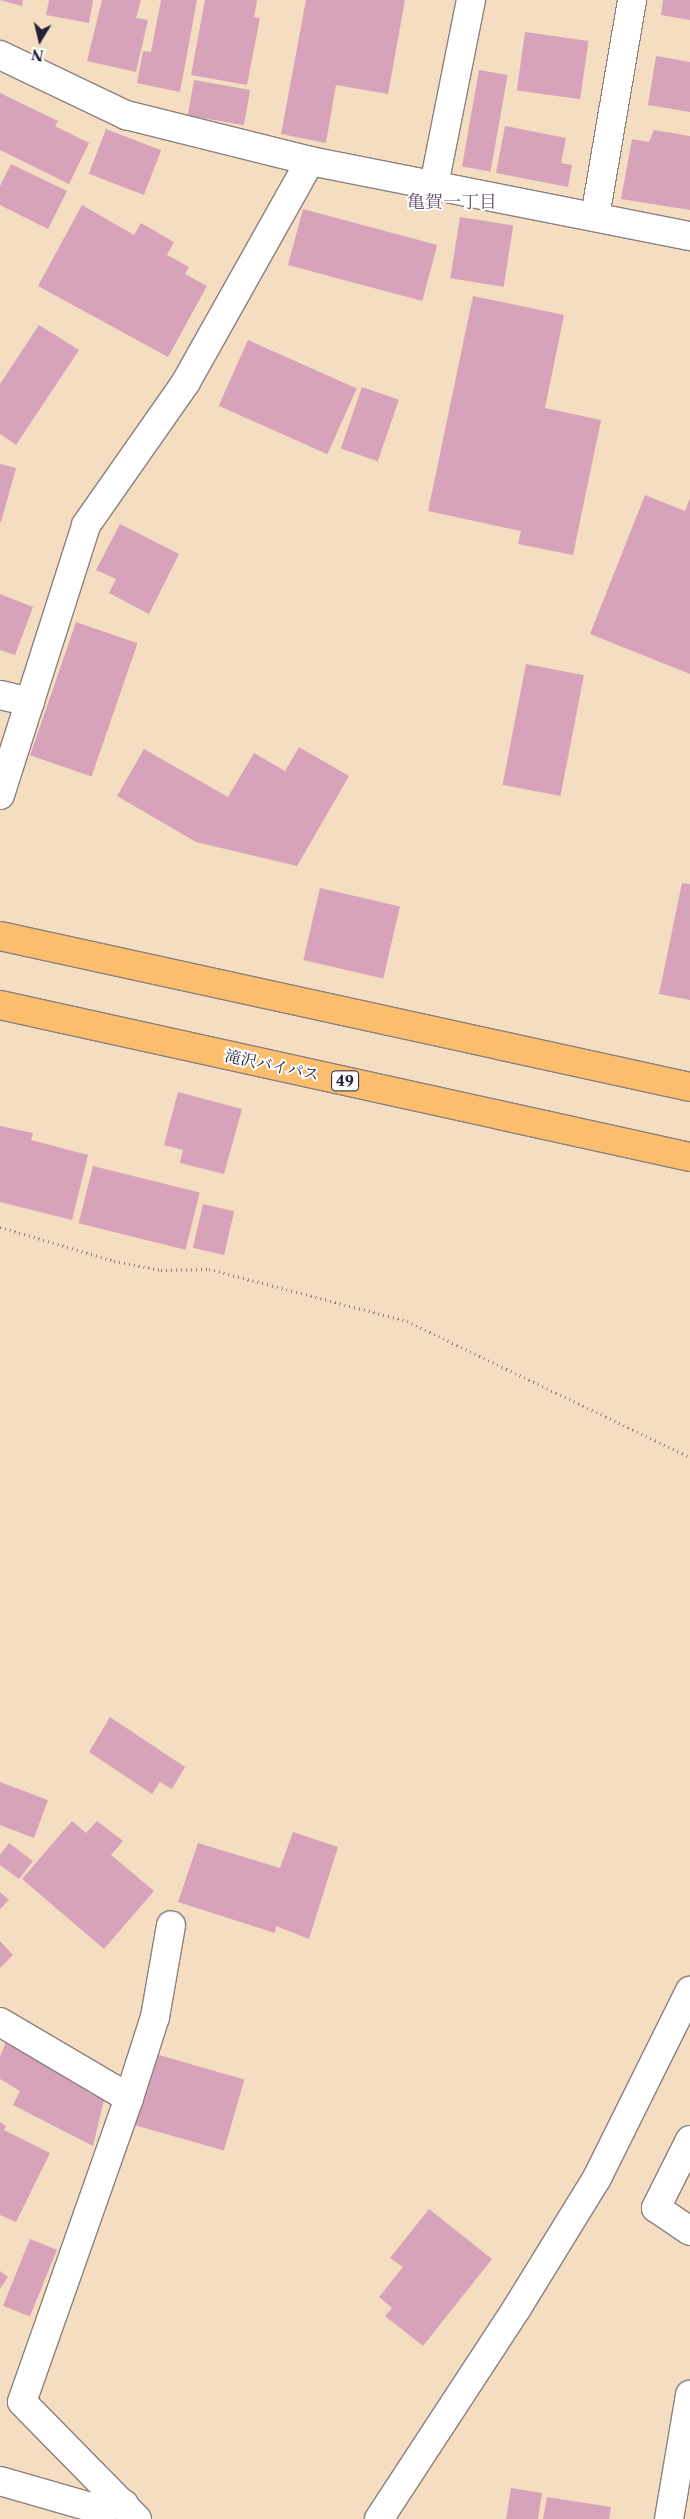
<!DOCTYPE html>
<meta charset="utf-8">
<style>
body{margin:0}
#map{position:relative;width:690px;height:2519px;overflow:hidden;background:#f4ddc0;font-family:"Libre Caslon Text","Noto Serif JP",serif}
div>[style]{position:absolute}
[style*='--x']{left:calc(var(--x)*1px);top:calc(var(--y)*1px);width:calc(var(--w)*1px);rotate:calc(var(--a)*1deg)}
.building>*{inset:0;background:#d7a3bb;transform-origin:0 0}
.path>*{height:3px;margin-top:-1.5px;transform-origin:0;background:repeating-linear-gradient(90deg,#8b807e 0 1px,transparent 0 5px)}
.roads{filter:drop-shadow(1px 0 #8b807e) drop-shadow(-1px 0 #8b807e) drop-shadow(0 1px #8b807e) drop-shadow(0 -1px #8b807e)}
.minor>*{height:28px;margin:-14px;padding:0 14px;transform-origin:14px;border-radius:14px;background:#fff}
.highway>*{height:28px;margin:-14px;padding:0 14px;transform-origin:14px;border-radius:14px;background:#fbbe6e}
span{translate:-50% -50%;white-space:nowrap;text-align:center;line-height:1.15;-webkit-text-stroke:4px #fff;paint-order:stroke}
.shield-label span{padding:1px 4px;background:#fff;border:1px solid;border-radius:4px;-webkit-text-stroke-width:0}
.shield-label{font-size:15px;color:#22223b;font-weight:700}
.street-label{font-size:16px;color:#22223b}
.neighbourhood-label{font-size:18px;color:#614f68}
.north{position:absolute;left:15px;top:15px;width:50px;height:50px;-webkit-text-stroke:4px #fff;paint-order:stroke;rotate:189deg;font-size:14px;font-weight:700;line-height:20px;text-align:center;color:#22223b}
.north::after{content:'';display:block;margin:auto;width:18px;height:22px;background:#22223b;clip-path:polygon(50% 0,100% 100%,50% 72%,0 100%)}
</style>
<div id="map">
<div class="building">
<i style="clip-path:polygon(0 0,23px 0,22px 6px)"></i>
<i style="clip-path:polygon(49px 0,93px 0,89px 23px,46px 15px)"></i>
<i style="clip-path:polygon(102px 0,141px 0,136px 18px,148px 20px,136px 72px,87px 61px)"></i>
<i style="clip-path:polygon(161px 0,197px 0,180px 92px,137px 83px,143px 51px,151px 52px)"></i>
<i style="clip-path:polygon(205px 0,257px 0,254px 17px,260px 18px,247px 85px,191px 75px)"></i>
<i style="clip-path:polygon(306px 0,405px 0,388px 94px,336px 85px,326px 143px,281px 134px)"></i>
<i style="clip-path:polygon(663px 0,690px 0,690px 20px,661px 15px)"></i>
<i style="left:525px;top:32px;width:64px;height:59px;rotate:8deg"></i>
<i style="clip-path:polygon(656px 56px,690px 62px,690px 112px,648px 105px)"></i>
<i style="left:479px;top:70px;width:29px;height:98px;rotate:10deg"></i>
<i style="left:194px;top:80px;width:57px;height:36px;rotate:10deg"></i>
<i style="clip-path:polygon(0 93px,58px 121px,55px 126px,89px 143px,69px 184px,0 150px)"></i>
<i style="clip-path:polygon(505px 126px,566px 138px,561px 163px,572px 165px,568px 187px,496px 173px)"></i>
<i style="left:106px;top:129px;width:59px;height:48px;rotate:21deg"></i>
<i style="clip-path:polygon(654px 130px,690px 136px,690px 210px,621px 199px,632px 139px,649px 142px)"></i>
<i style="clip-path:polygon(11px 164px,67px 191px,48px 229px,0 205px,0 186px)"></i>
<i style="clip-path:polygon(82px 205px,134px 235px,141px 223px,174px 242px,167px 255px,189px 267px,185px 274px,207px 286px,168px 357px,38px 286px)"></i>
<i style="left:303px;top:209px;width:139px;height:58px;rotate:15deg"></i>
<i style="left:460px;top:217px;width:54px;height:62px;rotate:9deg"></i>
<i style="clip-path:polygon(473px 296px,564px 315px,545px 408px,601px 420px,573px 555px,518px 544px,521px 531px,428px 511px)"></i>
<i style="clip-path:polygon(39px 325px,79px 350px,16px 445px,0 434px,0 384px)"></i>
<i style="left:248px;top:340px;width:119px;height:72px;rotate:24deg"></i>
<i style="left:362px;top:387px;width:39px;height:65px;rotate:19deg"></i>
<i style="clip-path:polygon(0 464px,16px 468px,1px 522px,0 522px)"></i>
<i style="clip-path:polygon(645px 495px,685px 511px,690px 498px,690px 674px,590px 634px)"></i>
<i style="clip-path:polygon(120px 524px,179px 554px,149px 614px,109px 593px,116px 579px,96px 570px)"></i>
<i style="clip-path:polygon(0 594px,33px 607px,15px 655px,0 650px)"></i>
<i style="left:76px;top:622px;width:65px;height:141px;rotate:19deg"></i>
<i style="left:526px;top:664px;width:59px;height:123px;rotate:11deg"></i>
<i style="clip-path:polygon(299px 747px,349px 776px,297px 866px,196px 842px,117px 796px,144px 749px,228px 797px,254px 753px,285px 771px)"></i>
<i style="clip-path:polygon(682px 883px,690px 884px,690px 1000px,659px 994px)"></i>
<i style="left:320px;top:888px;width:82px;height:74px;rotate:13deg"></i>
<i style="clip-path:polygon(178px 1092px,242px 1109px,224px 1174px,180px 1163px,183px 1150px,164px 1145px)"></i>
<i style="clip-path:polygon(0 1126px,33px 1133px,31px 1140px,88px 1155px,72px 1220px,0 1202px)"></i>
<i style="left:93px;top:1166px;width:110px;height:59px;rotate:14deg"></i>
<i style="left:203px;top:1204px;width:32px;height:45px;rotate:13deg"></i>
<i style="clip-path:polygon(110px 1717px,185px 1767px,172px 1789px,160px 1782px,152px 1794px,89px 1752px)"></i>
<i style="clip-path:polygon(0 1782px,48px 1800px,34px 1838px,0 1825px)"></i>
<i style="clip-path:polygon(72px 1821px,86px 1833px,97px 1821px,123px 1841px,111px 1855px,154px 1891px,104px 1949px,22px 1879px)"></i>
<i style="clip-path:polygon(293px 1832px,338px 1847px,309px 1939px,276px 1926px,275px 1933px,178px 1902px,198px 1843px,280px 1868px)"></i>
<i style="clip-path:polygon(9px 1843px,33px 1861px,19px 1879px,0 1865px,0 1855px)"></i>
<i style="clip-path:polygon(0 1892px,9px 1900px,0 1909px)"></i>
<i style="clip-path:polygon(0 1941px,13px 1955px,0 1968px)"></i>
<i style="clip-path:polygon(6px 2042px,105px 2096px,93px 2146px,13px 2105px,20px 2091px,0 2079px,0 2056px)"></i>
<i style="left:152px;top:2053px;width:96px;height:74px;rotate:16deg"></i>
<i style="clip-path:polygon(0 2122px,6px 2126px,4px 2130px,50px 2153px,16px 2222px,0 2215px)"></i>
<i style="clip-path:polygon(429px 2209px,492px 2259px,423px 2346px,385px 2316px,392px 2308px,379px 2297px,403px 2267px,390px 2258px)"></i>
<i style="left:30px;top:2239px;width:29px;height:72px;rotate:22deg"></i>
<i style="clip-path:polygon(0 2271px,8px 2277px,0 2289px)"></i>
<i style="clip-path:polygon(511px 2488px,542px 2493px,538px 2519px,506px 2519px)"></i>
<i style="clip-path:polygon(547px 2497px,611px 2507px,609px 2519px,543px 2519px)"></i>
</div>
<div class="path">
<i style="--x:0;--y:1227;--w:119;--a:16.6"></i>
<i style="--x:114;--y:1261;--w:48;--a:10.8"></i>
<i style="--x:161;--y:1270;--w:48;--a:-1.2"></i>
<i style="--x:209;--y:1269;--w:205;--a:14.7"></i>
<i style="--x:407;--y:1321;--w:314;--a:25.7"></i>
</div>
<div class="roads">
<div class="minor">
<i style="--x:0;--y:55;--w:140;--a:25.5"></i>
<i style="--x:126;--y:115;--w:190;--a:14"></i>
<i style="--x:310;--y:161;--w:387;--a:11.2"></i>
<i style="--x:434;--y:185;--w:189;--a:-78.7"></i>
<i style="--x:595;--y:217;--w:220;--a:-80.3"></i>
<i style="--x:0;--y:695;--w:31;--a:13"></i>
<i style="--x:0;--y:795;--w:283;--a:-72.3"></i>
<i style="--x:86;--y:525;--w:174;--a:-55"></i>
<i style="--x:186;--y:382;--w:253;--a:-60.7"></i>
<i style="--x:0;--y:2022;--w:150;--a:30.5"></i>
<i style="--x:129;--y:2098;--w:322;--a:109.4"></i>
<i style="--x:22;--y:2402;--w:164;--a:45.5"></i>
<i style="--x:129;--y:2098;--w:85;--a:-72.2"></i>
<i style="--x:155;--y:2017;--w:93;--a:-80.1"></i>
<i style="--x:690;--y:2140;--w:76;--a:116.6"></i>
<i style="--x:656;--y:2208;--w:41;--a:34.1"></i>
<i style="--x:0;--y:2481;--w:94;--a:16.1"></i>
<i style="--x:90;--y:2507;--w:34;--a:-5"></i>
<i style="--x:379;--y:2519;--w:252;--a:-56.8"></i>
<i style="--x:517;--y:2308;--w:153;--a:-58.4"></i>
<i style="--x:597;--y:2178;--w:209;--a:-63.6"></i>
<i style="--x:669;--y:2519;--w:126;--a:-80.4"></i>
</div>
<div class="highway">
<i style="--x:0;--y:936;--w:706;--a:12.34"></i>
<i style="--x:0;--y:1005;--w:707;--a:12.42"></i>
</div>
</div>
<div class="shield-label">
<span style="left:345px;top:1081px">49</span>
</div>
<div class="street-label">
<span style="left:272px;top:1065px;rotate:12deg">滝沢バイパス</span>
</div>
<div class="neighbourhood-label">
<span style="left:452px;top:202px">亀賀一丁目</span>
</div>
<div class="north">N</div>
</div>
